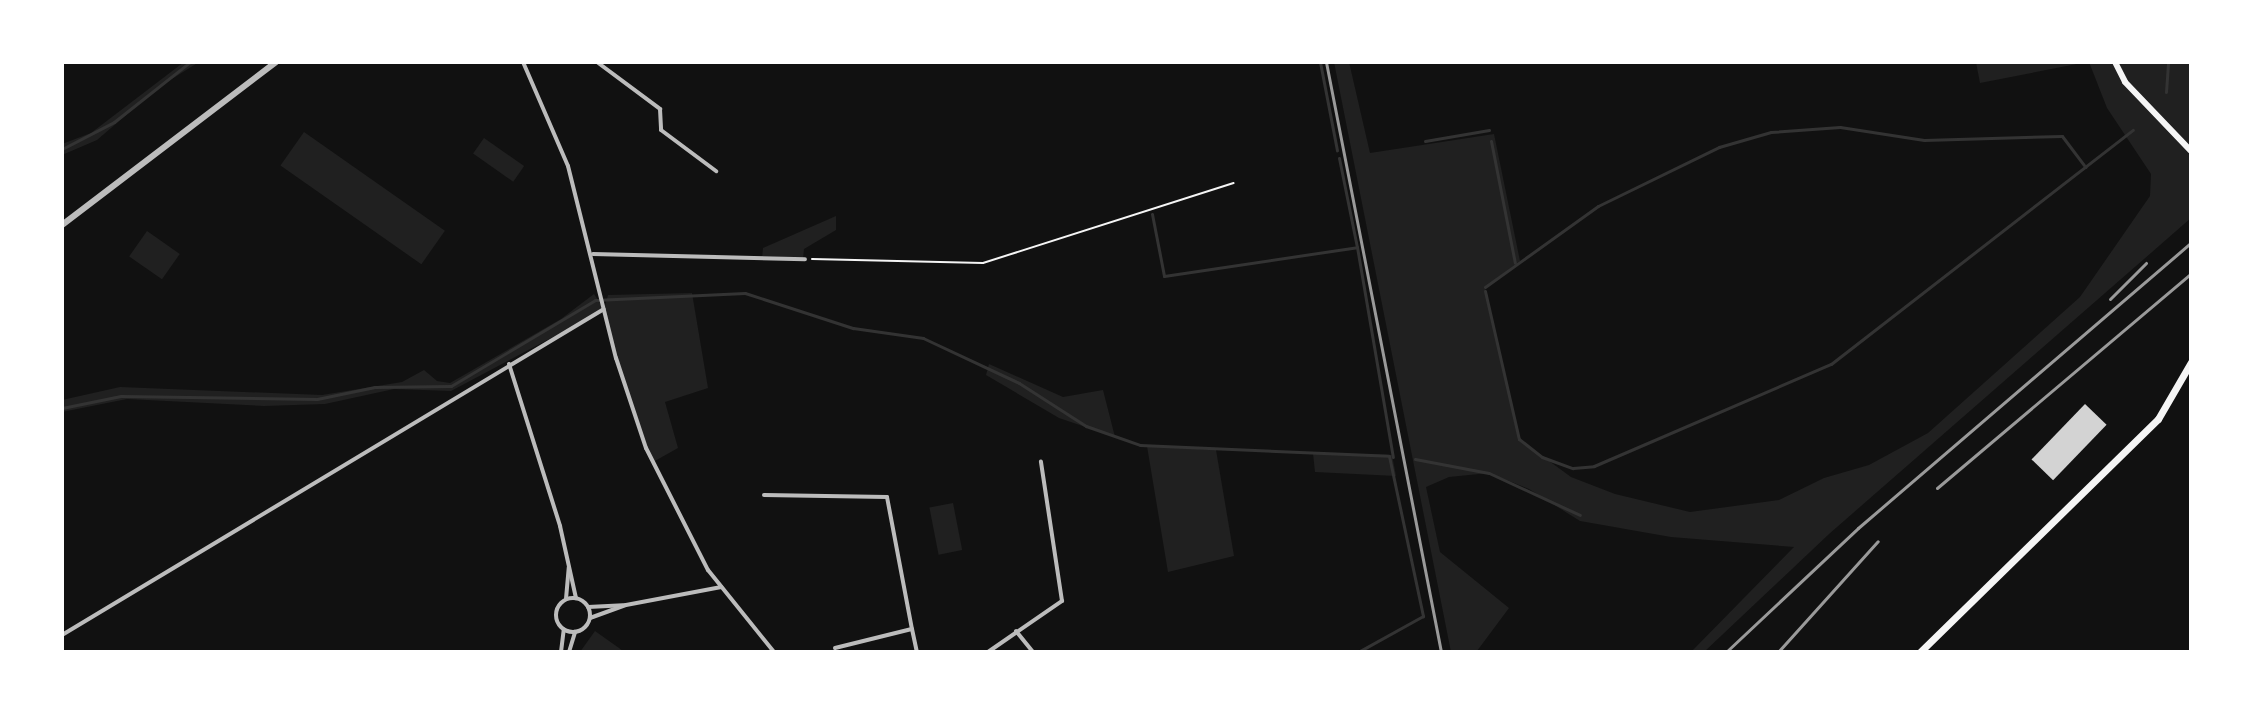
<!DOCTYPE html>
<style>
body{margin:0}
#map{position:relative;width:2253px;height:714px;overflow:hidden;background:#111;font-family:"Nunito Sans",sans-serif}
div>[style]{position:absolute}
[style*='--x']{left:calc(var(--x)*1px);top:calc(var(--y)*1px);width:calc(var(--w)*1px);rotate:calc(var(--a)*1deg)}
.green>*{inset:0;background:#202020;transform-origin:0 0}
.stream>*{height:3px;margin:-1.5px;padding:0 1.5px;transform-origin:1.5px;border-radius:1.5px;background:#333}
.building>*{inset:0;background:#d3d3d3;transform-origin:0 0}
.path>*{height:2px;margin:-1px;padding:0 1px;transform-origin:1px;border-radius:1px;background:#f5f5f5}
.minor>*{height:4px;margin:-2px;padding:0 2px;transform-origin:2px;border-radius:2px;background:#bcbcbc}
.minor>.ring{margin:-2px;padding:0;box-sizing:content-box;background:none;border:4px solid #bcbcbc;border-radius:50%}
.tertiary>*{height:6px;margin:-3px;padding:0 3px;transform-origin:3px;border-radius:3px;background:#bcbcbc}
.secondary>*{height:6px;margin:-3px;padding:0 3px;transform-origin:3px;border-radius:3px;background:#f5f5f5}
.primary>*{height:7px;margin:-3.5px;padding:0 3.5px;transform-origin:3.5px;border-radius:3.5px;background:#f5f5f5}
.rail>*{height:3px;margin:-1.5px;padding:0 1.5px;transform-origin:1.5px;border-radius:1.5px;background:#9a9a9a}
span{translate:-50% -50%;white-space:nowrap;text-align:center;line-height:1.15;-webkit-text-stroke:8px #fff;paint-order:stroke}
.frame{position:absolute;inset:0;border:64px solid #fff;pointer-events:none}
</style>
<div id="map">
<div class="green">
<i style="clip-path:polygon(184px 62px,199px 62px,159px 87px,97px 140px,62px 155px,62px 144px,91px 133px)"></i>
<i style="clip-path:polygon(1334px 62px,1349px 62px,1370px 153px,1494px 134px,1520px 261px,1485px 287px,1519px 439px,1571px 477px,1615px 494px,1690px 512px,1779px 500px,1824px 478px,1869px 465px,1928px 433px,2080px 297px,2150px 196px,2151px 174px,2107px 108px,2089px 62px,2191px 62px,2191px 218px,1829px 534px,1704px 652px,1691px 652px,1794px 547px,1671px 537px,1580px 521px,1529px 489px,1489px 473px,1449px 477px,1426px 487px,1440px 552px,1509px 608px,1477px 651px,1451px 652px)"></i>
<i style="clip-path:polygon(1976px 62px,2087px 62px,1980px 83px)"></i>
<i style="left:304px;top:132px;width:172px;height:41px;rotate:35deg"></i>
<i style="left:484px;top:138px;width:49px;height:19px;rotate:35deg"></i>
<i style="clip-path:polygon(836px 216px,836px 230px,804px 249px,803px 259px,762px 259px,763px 248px)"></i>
<i style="left:147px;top:231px;width:40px;height:31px;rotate:35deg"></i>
<i style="clip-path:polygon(692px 293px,708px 388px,665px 402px,678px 448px,653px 462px,629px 401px,604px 310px,451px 391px,394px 389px,325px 404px,264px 406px,127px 399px,62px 412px,62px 400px,120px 387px,322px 395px,402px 382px,424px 370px,437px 381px,450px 383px,561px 319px,594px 294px,604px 309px,608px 295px)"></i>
<i style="clip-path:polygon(989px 364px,1063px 397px,1103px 390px,1115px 437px,1059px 418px,986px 375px)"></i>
<i style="clip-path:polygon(1147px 446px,1216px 450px,1234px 556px,1168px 572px)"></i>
<i style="clip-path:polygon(1313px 453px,1392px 455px,1396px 476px,1315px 472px)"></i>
<i style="left:953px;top:503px;width:48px;height:24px;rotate:79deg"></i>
<i style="clip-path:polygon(595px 631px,619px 648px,624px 652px,580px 652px)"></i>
</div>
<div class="stream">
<i style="--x:1320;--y:62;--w:90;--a:79.1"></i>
<i style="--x:2166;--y:92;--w:30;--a:-86"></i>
<i style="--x:1425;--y:141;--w:65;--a:-9.8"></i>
<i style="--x:1491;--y:141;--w:124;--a:78.9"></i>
<i style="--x:62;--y:149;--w:59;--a:-27.4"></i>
<i style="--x:114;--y:122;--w:97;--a:-38.3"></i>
<i style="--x:1339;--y:158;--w:91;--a:78.6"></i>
<i style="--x:1152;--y:214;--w:63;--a:79"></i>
<i style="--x:1164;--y:276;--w:195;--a:-8.5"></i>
<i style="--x:1357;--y:247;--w:213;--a:80.3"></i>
<i style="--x:1485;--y:287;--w:139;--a:-35.6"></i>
<i style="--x:1598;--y:206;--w:135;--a:-26"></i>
<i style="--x:1719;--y:147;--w:54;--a:-16.1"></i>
<i style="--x:1771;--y:132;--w:69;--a:-4.1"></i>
<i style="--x:1840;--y:127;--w:85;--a:8.8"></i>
<i style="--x:1924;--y:140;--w:138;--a:-1.7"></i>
<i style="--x:2062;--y:136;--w:39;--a:53"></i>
<i style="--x:1485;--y:291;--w:152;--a:77.1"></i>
<i style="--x:1519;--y:439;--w:29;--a:38"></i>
<i style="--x:1542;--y:457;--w:33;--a:20"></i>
<i style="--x:1573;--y:468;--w:21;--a:-5"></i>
<i style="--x:1594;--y:466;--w:258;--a:-23.3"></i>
<i style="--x:1831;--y:364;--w:382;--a:-37.8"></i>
<i style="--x:62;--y:408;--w:60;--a:-11.5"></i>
<i style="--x:121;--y:396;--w:196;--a:0.9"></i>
<i style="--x:317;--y:399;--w:59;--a:-11.7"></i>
<i style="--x:375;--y:387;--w:76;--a:-0.8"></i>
<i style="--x:451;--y:386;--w:168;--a:-30.8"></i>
<i style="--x:595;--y:300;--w:150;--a:-2.7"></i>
<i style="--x:745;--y:293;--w:114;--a:18"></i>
<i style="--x:853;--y:328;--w:71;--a:8.1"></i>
<i style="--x:923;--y:338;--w:106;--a:25.1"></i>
<i style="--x:1019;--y:383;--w:80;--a:32.7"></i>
<i style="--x:1086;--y:426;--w:57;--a:19.4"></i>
<i style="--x:1140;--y:445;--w:249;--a:2.5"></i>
<i style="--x:1389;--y:456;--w:164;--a:78"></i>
<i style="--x:1423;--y:616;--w:74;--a:151"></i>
<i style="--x:1415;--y:459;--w:75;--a:10.7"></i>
<i style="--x:1489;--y:473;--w:100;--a:24.8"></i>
</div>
<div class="building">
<i style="left:2085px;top:404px;width:30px;height:77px;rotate:44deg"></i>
</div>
<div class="path">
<i style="--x:812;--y:259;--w:171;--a:1.3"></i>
<i style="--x:983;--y:263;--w:263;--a:-17.7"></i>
</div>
<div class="minor">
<i style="--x:523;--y:62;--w:113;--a:66.6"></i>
<i style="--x:568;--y:166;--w:198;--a:76"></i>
<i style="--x:616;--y:358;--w:95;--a:71.6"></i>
<i style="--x:646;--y:448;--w:137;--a:63.1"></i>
<i style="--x:708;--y:570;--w:105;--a:51.2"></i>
<i style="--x:597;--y:62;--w:79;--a:36.7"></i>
<i style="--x:660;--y:109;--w:21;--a:87"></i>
<i style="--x:661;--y:130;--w:69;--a:36.7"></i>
<i style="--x:593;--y:254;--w:212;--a:1.4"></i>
<i style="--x:509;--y:364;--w:170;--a:72.5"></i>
<i style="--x:560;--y:526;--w:74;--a:77.5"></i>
<i style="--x:764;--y:495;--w:123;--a:0.9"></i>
<i style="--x:887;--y:497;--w:134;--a:79.3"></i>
<i class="ring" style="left:556px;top:598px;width:30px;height:30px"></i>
<i style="--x:566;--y:599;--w:32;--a:-85"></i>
<i style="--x:588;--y:607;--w:35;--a:-3"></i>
<i style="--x:590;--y:618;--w:38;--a:-20"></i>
<i style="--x:626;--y:605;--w:97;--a:-10.7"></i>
<i style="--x:1016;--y:631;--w:27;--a:51"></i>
<i style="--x:62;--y:635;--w:632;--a:-31.03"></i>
<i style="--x:835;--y:648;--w:79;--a:-13.9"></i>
<i style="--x:912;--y:629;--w:24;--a:78"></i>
<i style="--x:561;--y:652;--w:23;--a:-83"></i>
<i style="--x:569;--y:652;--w:21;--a:-73"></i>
<i style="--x:988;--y:652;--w:90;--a:-34.6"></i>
<i style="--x:1062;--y:601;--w:141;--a:-98.6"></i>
</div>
<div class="tertiary">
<i style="--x:62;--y:225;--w:269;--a:-37.3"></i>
</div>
<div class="secondary">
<i style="--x:2115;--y:62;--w:22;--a:63"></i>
<i style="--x:2125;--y:82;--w:95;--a:46.3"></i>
</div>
<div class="primary">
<i style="--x:1920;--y:652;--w:333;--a:-44.4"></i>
<i style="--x:2158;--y:419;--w:66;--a:-59.9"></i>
</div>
<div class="rail">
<i style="--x:1326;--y:62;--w:601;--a:78.97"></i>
<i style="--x:2110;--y:299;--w:51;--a:-45"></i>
<i style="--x:1937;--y:488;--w:333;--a:-40.2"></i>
<i style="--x:1726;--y:652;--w:181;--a:-43.2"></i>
<i style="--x:1858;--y:528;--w:438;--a:-40.6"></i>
<i style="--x:1778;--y:652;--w:149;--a:-48"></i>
</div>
<div class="frame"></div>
</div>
